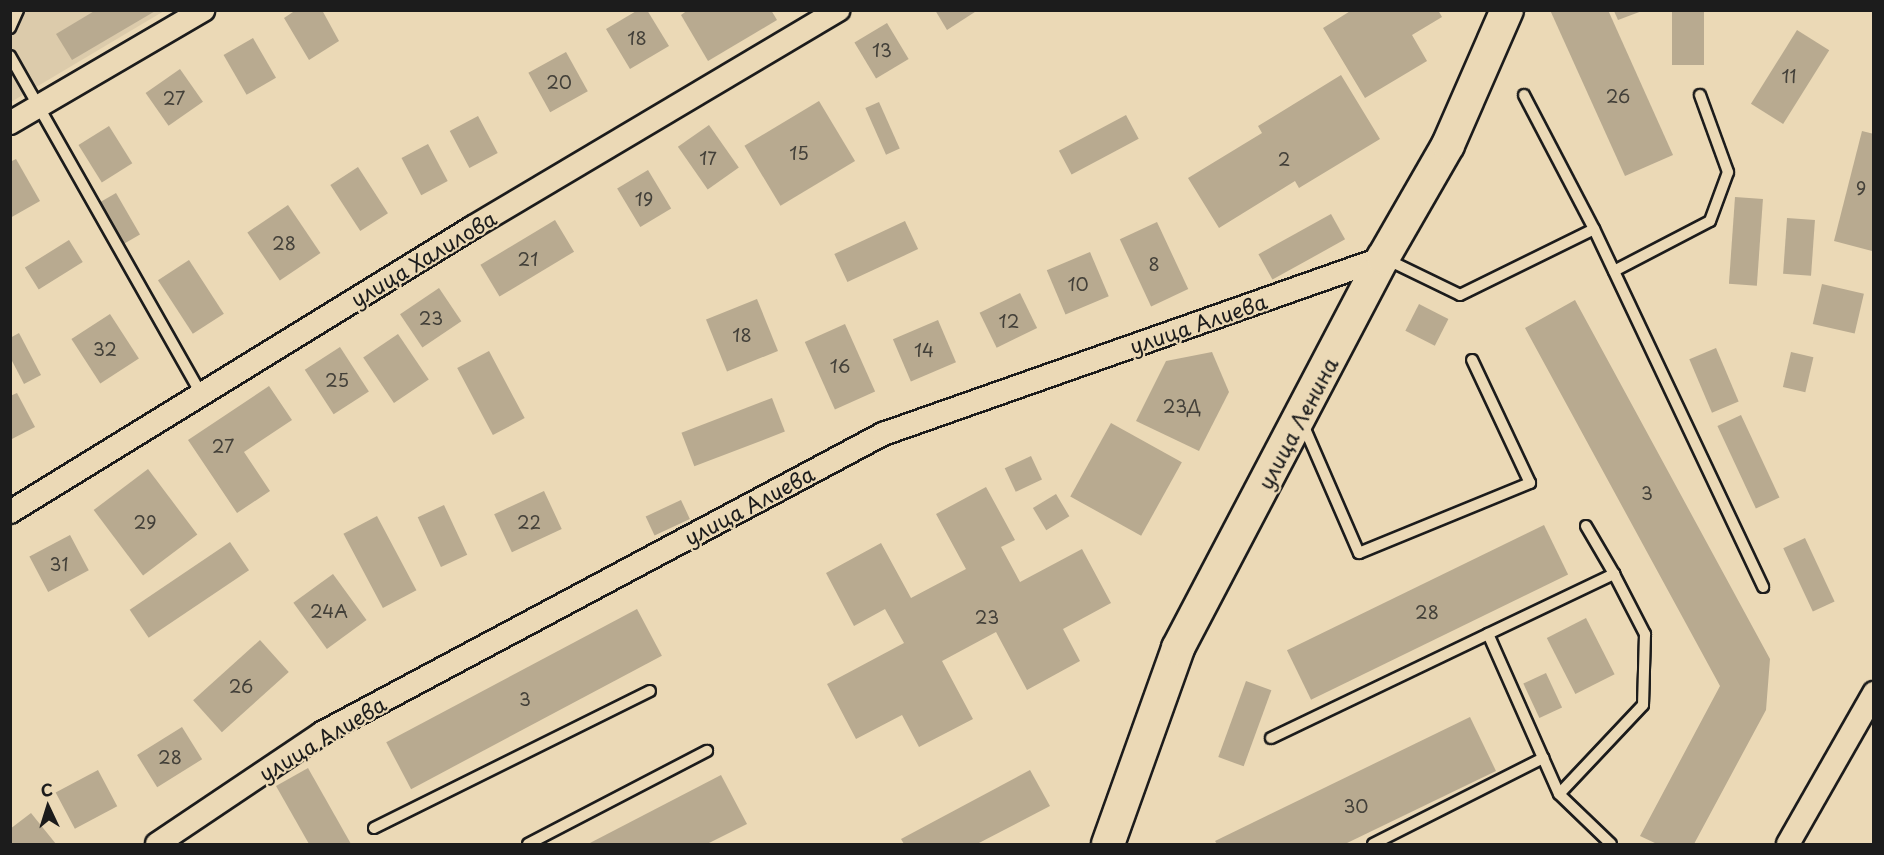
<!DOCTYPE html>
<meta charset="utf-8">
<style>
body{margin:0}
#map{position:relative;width:1884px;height:855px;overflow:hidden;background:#ebd9b6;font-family:"Playpen Sans",sans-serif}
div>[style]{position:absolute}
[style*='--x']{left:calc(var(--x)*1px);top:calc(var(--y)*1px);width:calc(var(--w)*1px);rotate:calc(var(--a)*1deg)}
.built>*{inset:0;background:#dccbab}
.building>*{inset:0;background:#b8aa90;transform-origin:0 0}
.roads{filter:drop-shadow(2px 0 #1c1c1c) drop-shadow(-2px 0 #1c1c1c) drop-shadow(0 2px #1c1c1c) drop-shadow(0 -2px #1c1c1c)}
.service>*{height:10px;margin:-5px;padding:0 5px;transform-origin:5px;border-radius:5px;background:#ebd9b6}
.minor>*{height:22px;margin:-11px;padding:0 11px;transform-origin:11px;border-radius:11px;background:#ebd9b6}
.secondary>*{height:32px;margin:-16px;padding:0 16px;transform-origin:16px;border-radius:16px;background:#ebd9b6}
span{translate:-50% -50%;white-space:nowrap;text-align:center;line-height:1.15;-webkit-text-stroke:4.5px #ebd9b6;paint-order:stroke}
.number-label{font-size:18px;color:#434039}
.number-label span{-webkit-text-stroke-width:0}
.street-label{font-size:21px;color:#1c1c1c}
.frame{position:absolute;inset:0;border:12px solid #1c1c1c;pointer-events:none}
.north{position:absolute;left:18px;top:777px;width:60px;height:60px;-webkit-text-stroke:4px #ebd9b6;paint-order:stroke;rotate:356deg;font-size:16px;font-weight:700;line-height:24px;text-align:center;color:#1c1c1c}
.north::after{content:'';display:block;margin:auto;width:21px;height:27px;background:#1c1c1c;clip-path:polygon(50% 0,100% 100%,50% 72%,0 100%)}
</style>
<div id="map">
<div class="built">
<i style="clip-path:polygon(11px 10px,164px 11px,11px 102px)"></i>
</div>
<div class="building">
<i style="clip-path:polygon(96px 10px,157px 10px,72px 60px,56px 34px)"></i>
<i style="clip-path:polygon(296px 10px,322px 10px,339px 41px,309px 60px,284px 18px)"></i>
<i style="clip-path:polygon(638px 10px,647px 10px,669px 46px,630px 69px,606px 29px)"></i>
<i style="clip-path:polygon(688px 10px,771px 10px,777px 20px,708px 61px,681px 15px)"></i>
<i style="clip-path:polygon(935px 10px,978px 10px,947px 30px)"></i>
<i style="clip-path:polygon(1352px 10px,1438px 10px,1442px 17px,1412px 35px,1427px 61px,1365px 98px,1323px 28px)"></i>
<i style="clip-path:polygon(1550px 10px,1608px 10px,1673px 155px,1625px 176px)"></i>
<i style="left:1672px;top:10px;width:32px;height:55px"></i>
<i style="clip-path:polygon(1614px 11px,1642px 11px,1618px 20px)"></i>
<i style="left:887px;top:23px;width:42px;height:38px;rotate:59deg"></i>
<i style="left:1797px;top:30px;width:38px;height:87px;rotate:32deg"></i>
<i style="left:253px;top:38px;width:46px;height:34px;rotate:60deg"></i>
<i style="left:566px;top:52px;width:45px;height:43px;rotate:61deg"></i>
<i style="left:180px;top:69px;width:40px;height:42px;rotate:55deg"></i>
<i style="clip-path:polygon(1341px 75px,1380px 139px,1299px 188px,1295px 181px,1219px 228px,1188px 178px,1262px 133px,1258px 126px)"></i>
<i style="left:819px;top:101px;width:70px;height:87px;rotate:59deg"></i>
<i style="left:879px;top:102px;width:51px;height:15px;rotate:66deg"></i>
<i style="left:1126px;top:115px;width:27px;height:76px;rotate:62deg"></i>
<i style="left:478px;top:116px;width:42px;height:32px;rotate:62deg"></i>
<i style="left:709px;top:125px;width:52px;height:38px;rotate:55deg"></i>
<i style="left:109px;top:126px;width:44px;height:36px;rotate:58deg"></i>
<i style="clip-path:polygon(1862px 131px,1874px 134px,1872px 251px,1834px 241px)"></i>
<i style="left:428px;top:144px;width:42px;height:30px;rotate:62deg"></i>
<i style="clip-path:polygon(16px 159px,40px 201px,10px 218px,10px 162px)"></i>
<i style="left:358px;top:167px;width:55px;height:33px;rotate:57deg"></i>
<i style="left:648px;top:170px;width:45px;height:36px;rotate:59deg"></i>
<i style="left:116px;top:193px;width:48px;height:25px;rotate:60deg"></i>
<i style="left:1735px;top:197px;width:28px;height:87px;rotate:4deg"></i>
<i style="left:288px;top:205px;width:58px;height:49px;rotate:56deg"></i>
<i style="left:1331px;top:214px;width:29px;height:83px;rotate:61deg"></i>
<i style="left:1787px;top:218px;width:28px;height:56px;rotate:4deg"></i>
<i style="left:555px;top:220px;width:37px;height:87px;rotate:59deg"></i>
<i style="left:905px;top:221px;width:31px;height:78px;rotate:65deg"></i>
<i style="left:1157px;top:222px;width:74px;height:41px;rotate:65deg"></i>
<i style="left:69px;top:240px;width:26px;height:52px;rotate:58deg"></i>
<i style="left:1090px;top:252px;width:48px;height:47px;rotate:67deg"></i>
<i style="left:189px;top:260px;width:64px;height:37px;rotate:57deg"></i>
<i style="left:1822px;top:284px;width:43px;height:41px;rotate:13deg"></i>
<i style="left:439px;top:288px;width:40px;height:47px;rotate:56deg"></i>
<i style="left:1020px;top:293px;width:39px;height:45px;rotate:64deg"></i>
<i style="left:757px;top:299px;width:56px;height:55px;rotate:68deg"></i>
<i style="clip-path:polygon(1575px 300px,1770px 659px,1766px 710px,1694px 844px,1657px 844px,1640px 836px,1720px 686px,1525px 328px)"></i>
<i style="left:1419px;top:304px;width:33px;height:30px;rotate:27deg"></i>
<i style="left:110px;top:314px;width:53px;height:46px;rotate:57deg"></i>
<i style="left:938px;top:320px;width:46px;height:49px;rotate:67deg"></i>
<i style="left:845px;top:324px;width:74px;height:44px;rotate:66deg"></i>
<i style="clip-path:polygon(19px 333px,41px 375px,24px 384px,10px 357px,10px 338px)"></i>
<i style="left:398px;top:334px;width:55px;height:42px;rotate:56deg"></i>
<i style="left:340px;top:347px;width:53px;height:42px;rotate:57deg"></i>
<i style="left:1716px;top:348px;width:58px;height:29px;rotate:67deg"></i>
<i style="left:489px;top:351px;width:76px;height:36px;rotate:62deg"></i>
<i style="clip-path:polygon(1212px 352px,1229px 392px,1199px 451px,1136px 421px,1166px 361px)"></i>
<i style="left:1791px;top:352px;width:23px;height:36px;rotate:13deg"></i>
<i style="clip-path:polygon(269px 386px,292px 420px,244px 452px,270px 491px,237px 513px,188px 440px)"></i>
<i style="clip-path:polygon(17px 393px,35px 427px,10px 440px,10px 396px)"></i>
<i style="left:772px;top:398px;width:36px;height:97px;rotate:69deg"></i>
<i style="left:1741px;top:415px;width:91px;height:26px;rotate:65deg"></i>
<i style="left:1111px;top:423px;width:81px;height:84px;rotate:29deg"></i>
<i style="left:1031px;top:456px;width:26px;height:29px;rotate:65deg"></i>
<i style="left:148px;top:469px;width:82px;height:68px;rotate:53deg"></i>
<i style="clip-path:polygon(986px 487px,1015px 540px,1001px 547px,1020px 582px,1082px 549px,1111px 603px,1063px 629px,1080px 661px,1027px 690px,996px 632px,942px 661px,973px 719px,919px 747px,902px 715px,856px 739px,827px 684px,904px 643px,885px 609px,854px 626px,826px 573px,881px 543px,911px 598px,966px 569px,936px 514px)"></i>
<i style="left:544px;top:491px;width:42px;height:55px;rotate:65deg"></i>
<i style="left:1056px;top:494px;width:26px;height:27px;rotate:59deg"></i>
<i style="left:681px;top:500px;width:21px;height:39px;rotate:65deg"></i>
<i style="left:444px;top:505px;width:55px;height:29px;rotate:65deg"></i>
<i style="left:377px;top:516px;width:84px;height:38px;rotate:62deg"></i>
<i style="left:1544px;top:525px;width:55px;height:286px;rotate:64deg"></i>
<i style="left:70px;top:535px;width:40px;height:46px;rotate:62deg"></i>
<i style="left:1805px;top:538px;width:70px;height:24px;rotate:65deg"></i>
<i style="left:230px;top:542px;width:34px;height:121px;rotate:56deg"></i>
<i style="left:333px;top:574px;width:57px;height:49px;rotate:54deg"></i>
<i style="left:637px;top:609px;width:53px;height:284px;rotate:62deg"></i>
<i style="left:1586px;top:618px;width:63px;height:44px;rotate:63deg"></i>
<i style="left:260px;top:640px;width:43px;height:90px;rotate:48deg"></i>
<i style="left:1546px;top:673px;width:38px;height:25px;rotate:65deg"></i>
<i style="left:1246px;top:681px;width:27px;height:81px;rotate:20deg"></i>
<i style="clip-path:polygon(1470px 717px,1496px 771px,1345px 844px,1217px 844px,1215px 841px)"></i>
<i style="left:182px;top:727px;width:38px;height:53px;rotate:58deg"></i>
<i style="clip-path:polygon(308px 768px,351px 844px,309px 844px,276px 786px)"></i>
<i style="left:98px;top:770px;width:41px;height:48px;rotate:62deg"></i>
<i style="clip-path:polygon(1030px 770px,1050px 806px,977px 844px,904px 844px,901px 839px)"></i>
<i style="clip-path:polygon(721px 775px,747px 824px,707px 844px,588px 844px)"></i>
<i style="clip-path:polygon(31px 813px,56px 844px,10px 844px,10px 829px)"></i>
</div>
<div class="roads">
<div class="service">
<i style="--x:10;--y:28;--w:20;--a:-66"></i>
<i style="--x:10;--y:56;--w:388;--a:60.5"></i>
<i style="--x:1524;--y:95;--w:151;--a:62.4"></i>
<i style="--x:1386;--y:259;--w:82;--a:25.9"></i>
<i style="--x:1460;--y:295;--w:149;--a:-26.2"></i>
<i style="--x:1594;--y:229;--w:396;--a:64.7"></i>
<i style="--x:1614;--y:271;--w:108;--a:-27.5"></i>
<i style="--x:1710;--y:221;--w:52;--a:-69.8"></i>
<i style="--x:1728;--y:172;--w:82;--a:-110"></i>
<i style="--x:1302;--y:422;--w:143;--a:66.5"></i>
<i style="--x:1359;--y:553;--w:185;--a:-22.3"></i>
<i style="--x:1530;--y:483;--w:136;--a:-115.2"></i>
<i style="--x:1586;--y:526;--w:56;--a:59.7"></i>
<i style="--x:1271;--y:738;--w:241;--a:-25.6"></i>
<i style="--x:1488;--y:634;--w:140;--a:-25.5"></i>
<i style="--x:1614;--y:574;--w:68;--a:62.7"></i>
<i style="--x:1645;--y:634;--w:71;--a:91.6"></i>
<i style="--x:1643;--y:705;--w:122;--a:133.3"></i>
<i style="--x:1559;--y:794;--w:175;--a:-113.9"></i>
<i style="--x:1559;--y:794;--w:72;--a:43.9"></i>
<i style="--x:374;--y:828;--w:308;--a:-26.4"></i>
<i style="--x:528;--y:844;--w:202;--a:-27.5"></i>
<i style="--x:1373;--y:844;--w:191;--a:-26.8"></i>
</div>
<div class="minor">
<i style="--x:10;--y:123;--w:224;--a:-30.3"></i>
<i style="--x:10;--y:512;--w:544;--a:-31.61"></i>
<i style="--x:473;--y:227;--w:425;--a:-30.7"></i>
<i style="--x:157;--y:844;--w:199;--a:-33.9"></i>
<i style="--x:322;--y:733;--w:636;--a:-28.06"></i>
<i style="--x:883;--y:434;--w:530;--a:-19.39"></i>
<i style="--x:1788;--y:844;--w:174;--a:-60.3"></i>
</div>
<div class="secondary">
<i style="--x:1108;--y:844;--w:208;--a:-70.3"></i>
<i style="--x:1178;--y:648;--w:441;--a:-62.3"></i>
<i style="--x:1383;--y:258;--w:130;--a:-60.1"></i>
<i style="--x:1448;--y:145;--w:147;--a:-66.4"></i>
</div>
</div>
<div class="number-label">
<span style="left:637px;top:38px">18</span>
<span style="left:882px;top:50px">13</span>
<span style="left:1789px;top:76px">11</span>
<span style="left:559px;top:82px">20</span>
<span style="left:1618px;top:96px">26</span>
<span style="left:174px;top:98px">27</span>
<span style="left:799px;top:153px">15</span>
<span style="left:708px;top:158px">17</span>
<span style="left:1284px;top:159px">2</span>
<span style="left:1861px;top:188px">9</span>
<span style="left:644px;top:199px">19</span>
<span style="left:284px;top:243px">28</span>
<span style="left:528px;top:259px">21</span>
<span style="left:1154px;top:264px">8</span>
<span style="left:1078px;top:284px">10</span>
<span style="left:431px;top:318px">23</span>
<span style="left:1009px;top:321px">12</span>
<span style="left:742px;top:335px">18</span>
<span style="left:105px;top:349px">32</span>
<span style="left:924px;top:350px">14</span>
<span style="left:840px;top:366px">16</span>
<span style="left:337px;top:380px">25</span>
<span style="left:1182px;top:406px">23Д</span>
<span style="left:223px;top:446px">27</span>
<span style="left:1647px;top:493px">3</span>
<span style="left:145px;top:522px">29</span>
<span style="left:529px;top:522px">22</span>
<span style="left:59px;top:564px">31</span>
<span style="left:329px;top:611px">24А</span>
<span style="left:1427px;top:612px">28</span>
<span style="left:987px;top:617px">23</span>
<span style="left:241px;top:686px">26</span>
<span style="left:525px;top:699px">3</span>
<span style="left:170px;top:757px">28</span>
<span style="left:1356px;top:806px">30</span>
</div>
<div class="street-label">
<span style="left:423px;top:258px;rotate:-31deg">улица Халилова</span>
<span style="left:1198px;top:323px;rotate:-19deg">улица Алиева</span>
<span style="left:1297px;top:423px;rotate:-62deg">улица Ленина</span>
<span style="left:749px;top:505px;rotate:-28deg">улица Алиева</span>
<span style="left:322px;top:738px;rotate:-31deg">улица Алиева</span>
</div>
<div class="frame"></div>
<div class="north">С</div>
</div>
